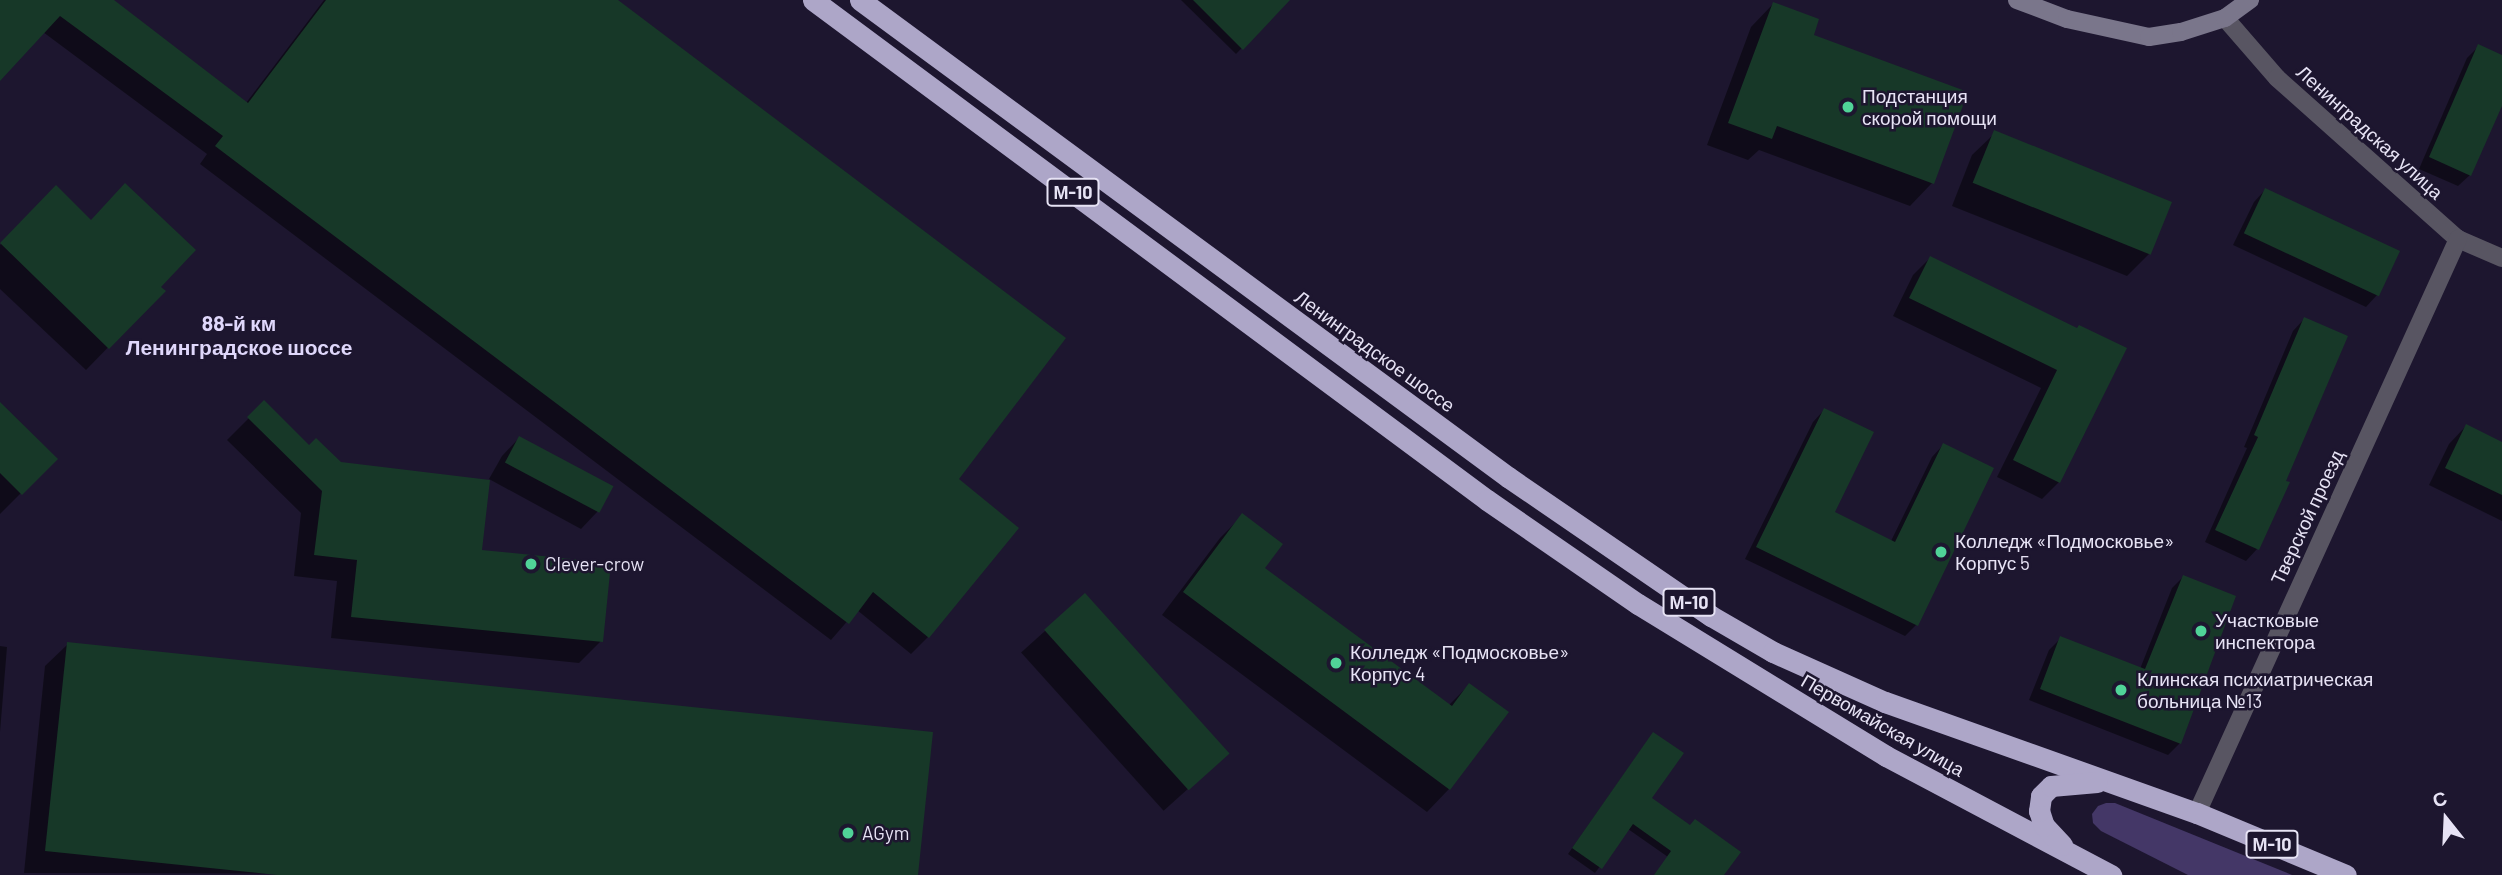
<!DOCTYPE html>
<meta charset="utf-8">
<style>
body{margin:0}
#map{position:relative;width:2502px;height:875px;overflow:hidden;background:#1d162f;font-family:Barlow,sans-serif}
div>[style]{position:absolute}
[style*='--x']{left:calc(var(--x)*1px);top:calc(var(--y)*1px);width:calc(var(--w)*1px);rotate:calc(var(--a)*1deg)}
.green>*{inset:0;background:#443767}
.shadow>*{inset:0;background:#0007;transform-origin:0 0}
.building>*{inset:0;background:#173828;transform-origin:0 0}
.street>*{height:18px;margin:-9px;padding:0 9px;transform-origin:9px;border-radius:9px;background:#585562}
.secondary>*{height:18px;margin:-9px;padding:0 9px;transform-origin:9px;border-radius:9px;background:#7a768b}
.highway>*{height:21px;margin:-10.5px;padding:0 10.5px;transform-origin:10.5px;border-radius:10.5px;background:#ada6c8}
.dots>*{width:19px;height:19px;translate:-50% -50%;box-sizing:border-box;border:4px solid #1d162f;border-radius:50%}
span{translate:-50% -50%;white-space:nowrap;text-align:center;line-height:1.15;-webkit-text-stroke:5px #1d162f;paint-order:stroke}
.shield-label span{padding:2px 5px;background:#1d162f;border:2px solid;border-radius:5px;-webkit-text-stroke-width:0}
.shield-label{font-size:18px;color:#e7e3f5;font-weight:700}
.poi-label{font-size:19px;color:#e7e3f5}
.left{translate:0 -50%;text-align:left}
.street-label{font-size:19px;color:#e7e3f5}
.neighbourhood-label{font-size:21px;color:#dfd7fb;font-weight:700}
.north{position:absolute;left:2411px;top:784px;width:70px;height:70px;-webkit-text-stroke:5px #1d162f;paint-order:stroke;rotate:342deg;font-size:19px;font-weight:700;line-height:28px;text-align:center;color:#e7e3f5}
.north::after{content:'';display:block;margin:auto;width:24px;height:32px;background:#e7e3f5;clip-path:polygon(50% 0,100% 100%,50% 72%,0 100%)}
</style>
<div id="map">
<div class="green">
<i style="clip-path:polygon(2106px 803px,2115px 803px,2292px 875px,2188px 875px,2101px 831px,2093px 823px,2092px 814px,2098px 806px)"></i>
</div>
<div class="shadow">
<i style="clip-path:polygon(0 0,111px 0,246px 103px,324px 0,615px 0,956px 479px,928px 637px,911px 654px,857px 610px,831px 640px,200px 164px,207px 154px,43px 32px,0 79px)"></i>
<i style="clip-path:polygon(1181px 0,1288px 0,1236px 54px)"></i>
<i style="clip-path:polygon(1773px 4px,1811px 36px,1932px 183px,1910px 206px,1759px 150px,1748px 160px,1707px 145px,1751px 27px)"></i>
<i style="clip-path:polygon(2479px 46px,2502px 57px,2502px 101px,2470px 175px,2458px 186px,2419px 169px,2467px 58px)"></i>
<i style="clip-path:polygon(1995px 133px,2150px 253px,2127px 276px,1952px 206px,1972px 155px)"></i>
<i style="clip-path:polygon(2265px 190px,2398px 252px,2377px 295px,2366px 307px,2233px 245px,2254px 202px)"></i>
<i style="clip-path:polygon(33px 210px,163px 291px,86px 370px,0 289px,0 245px)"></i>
<i style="clip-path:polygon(1930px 258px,2076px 330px,2059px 482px,2042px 499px,1997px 477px,2041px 388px,1893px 316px,1913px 275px)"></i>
<i style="clip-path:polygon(2304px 319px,2257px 549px,2246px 561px,2205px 542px,2247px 448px,2244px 447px,2293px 331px)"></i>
<i style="clip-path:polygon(264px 403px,309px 447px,480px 551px,601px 641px,579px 663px,331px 638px,337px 581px,294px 576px,301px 513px,227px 440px)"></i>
<i style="clip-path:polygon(0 404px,55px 459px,0 514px)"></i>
<i style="clip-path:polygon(1824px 410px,1833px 513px,1891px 541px,1932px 457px,1943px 445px,1916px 625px,1905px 636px,1745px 559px,1813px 422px)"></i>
<i style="clip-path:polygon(2466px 426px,2502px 444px,2502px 521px,2429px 485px,2449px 444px)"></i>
<i style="clip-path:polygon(519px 438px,598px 511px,581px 529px,489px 479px,502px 456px)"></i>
<i style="clip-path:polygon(1242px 516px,1263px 568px,1448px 706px,1469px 685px,1506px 713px,1449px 789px,1427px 812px,1162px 615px,1220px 538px)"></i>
<i style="clip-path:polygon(2183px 577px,2180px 743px,2168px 755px,2029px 700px,2049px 650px,2061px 638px,2140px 669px,2172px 588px)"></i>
<i style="left:1085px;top:595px;width:213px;height:86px;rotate:48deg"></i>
<i style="clip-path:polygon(68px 644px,917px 875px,24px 873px,45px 666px)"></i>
<i style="clip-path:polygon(0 646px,7px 647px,0 732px)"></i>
<i style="clip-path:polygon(1648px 740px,1650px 799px,1689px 827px,1722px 875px,1655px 875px,1668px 857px,1628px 829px,1595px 873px,1568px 854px)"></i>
</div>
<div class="building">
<i style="clip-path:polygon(0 0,114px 0,248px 103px,326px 0,618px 0,1066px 338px,959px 479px,1019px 528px,929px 638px,873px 592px,849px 624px,215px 146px,223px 136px,60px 16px,0 81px)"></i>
<i style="clip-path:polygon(1193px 0,1290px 0,1243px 50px)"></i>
<i style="clip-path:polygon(1773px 2px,1819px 19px,1814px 35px,1968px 92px,1934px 184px,1777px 126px,1772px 139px,1728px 123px)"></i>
<i style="clip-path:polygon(2478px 44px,2502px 55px,2502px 106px,2471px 176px,2429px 157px)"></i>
<i style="left:1994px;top:130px;width:192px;height:57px;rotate:22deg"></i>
<i style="clip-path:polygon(125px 183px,196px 250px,161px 287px,166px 291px,109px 349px,0 243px,56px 185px,91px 220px)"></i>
<i style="left:2265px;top:188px;width:149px;height:50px;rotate:25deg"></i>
<i style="clip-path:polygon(1930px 256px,2077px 328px,2079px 325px,2127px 348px,2060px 483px,2013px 460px,2057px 370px,1909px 298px)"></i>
<i style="clip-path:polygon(2304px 317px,2348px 336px,2286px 481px,2290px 482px,2259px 550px,2215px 530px,2258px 437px,2254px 435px)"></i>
<i style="clip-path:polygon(264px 400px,309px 445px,316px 438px,341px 462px,490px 480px,482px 550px,611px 563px,603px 642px,351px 617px,357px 560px,314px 555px,322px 491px,247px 417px)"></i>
<i style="clip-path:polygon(0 402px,58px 459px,22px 495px,0 473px)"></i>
<i style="clip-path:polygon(1824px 408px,1874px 432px,1835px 512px,1895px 542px,1943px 443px,1994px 468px,1918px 626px,1756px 547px)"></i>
<i style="clip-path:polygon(2466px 424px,2502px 442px,2502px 495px,2445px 468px)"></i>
<i style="left:519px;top:436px;width:107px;height:30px;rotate:28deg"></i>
<i style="clip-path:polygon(1242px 513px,1283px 544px,1265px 568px,1452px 706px,1469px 683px,1509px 712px,1450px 790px,1183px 592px)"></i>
<i style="clip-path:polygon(2183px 575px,2236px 596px,2181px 744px,2040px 689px,2060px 636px,2145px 669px)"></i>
<i style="left:1085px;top:593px;width:216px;height:55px;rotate:48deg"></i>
<i style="clip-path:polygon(67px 642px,933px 732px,918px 875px,277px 875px,45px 851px)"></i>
<i style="clip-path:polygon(1653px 732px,1684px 753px,1652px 798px,1690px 825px,1695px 819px,1741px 852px,1724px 875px,1654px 875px,1671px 851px,1633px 824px,1602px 869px,1572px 848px)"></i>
</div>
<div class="street">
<i style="--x:2225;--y:18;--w:79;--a:49.1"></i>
<i style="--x:2277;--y:78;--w:242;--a:41.7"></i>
<i style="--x:2458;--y:239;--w:48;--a:23.4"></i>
<i style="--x:2197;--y:813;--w:631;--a:-65.55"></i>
</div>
<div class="secondary">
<i style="--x:2017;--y:0;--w:53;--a:20.8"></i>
<i style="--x:2067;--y:19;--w:84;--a:12.4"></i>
<i style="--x:2149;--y:37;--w:32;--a:-9"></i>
<i style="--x:2181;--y:32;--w:46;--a:-17.7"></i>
<i style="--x:2225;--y:18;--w:31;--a:-36"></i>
</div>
<div class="highway">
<i style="--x:813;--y:0;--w:839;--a:36.57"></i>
<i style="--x:1487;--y:500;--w:183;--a:34.6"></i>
<i style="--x:1638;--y:604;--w:291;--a:31.5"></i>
<i style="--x:1886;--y:756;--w:255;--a:27.9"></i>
<i style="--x:860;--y:0;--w:805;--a:36.36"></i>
<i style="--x:1508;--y:477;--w:246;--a:34.4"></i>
<i style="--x:1711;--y:616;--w:72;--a:30.1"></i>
<i style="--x:1773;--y:652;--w:123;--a:24.1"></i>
<i style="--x:1885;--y:702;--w:331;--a:19.6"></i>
<i style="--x:2197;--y:813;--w:161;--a:22.6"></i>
<i style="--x:2062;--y:845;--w:26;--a:-133"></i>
<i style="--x:2044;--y:826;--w:16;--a:-108"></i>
<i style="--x:2039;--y:811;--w:15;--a:-82"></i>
<i style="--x:2041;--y:796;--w:14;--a:-45"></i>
<i style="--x:2051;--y:786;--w:46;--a:-5"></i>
</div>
<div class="dots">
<i style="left:1848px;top:107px;background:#50d398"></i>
<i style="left:1941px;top:552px;background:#50d398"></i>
<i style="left:531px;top:564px;background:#50d398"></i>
<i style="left:2201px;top:631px;background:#50d398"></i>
<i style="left:1336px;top:663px;background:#50d398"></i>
<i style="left:2121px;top:690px;background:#50d398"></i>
<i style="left:848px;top:833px;background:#50d398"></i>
</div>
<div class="shield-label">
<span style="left:1073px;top:192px">М-10</span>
<span style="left:1689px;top:602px">М-10</span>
<span style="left:2272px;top:844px">М-10</span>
</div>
<div class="poi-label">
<span class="left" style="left:1862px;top:107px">Подстанция<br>скорой помощи</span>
<span class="left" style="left:1955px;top:552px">Колледж «Подмосковье»<br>Корпус 5</span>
<span class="left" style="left:545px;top:564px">Clever-crow</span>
<span class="left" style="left:2215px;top:631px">Участковые<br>инспектора</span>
<span class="left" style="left:1350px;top:663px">Колледж «Подмосковье»<br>Корпус 4</span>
<span class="left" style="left:2137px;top:690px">Клинская психиатрическая<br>больница №13</span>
<span class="left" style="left:862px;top:833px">AGym</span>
</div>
<div class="street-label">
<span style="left:2370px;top:132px;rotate:42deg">Ленинградская улица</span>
<span style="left:1375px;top:351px;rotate:36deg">Ленинградское шоссе</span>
<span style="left:2307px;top:517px;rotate:-65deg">Тверской проезд</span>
<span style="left:1883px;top:725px;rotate:30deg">Первомайская улица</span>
</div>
<div class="neighbourhood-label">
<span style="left:239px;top:335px">88-й км<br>Ленинградское шоссе</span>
</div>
<div class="north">С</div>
</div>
